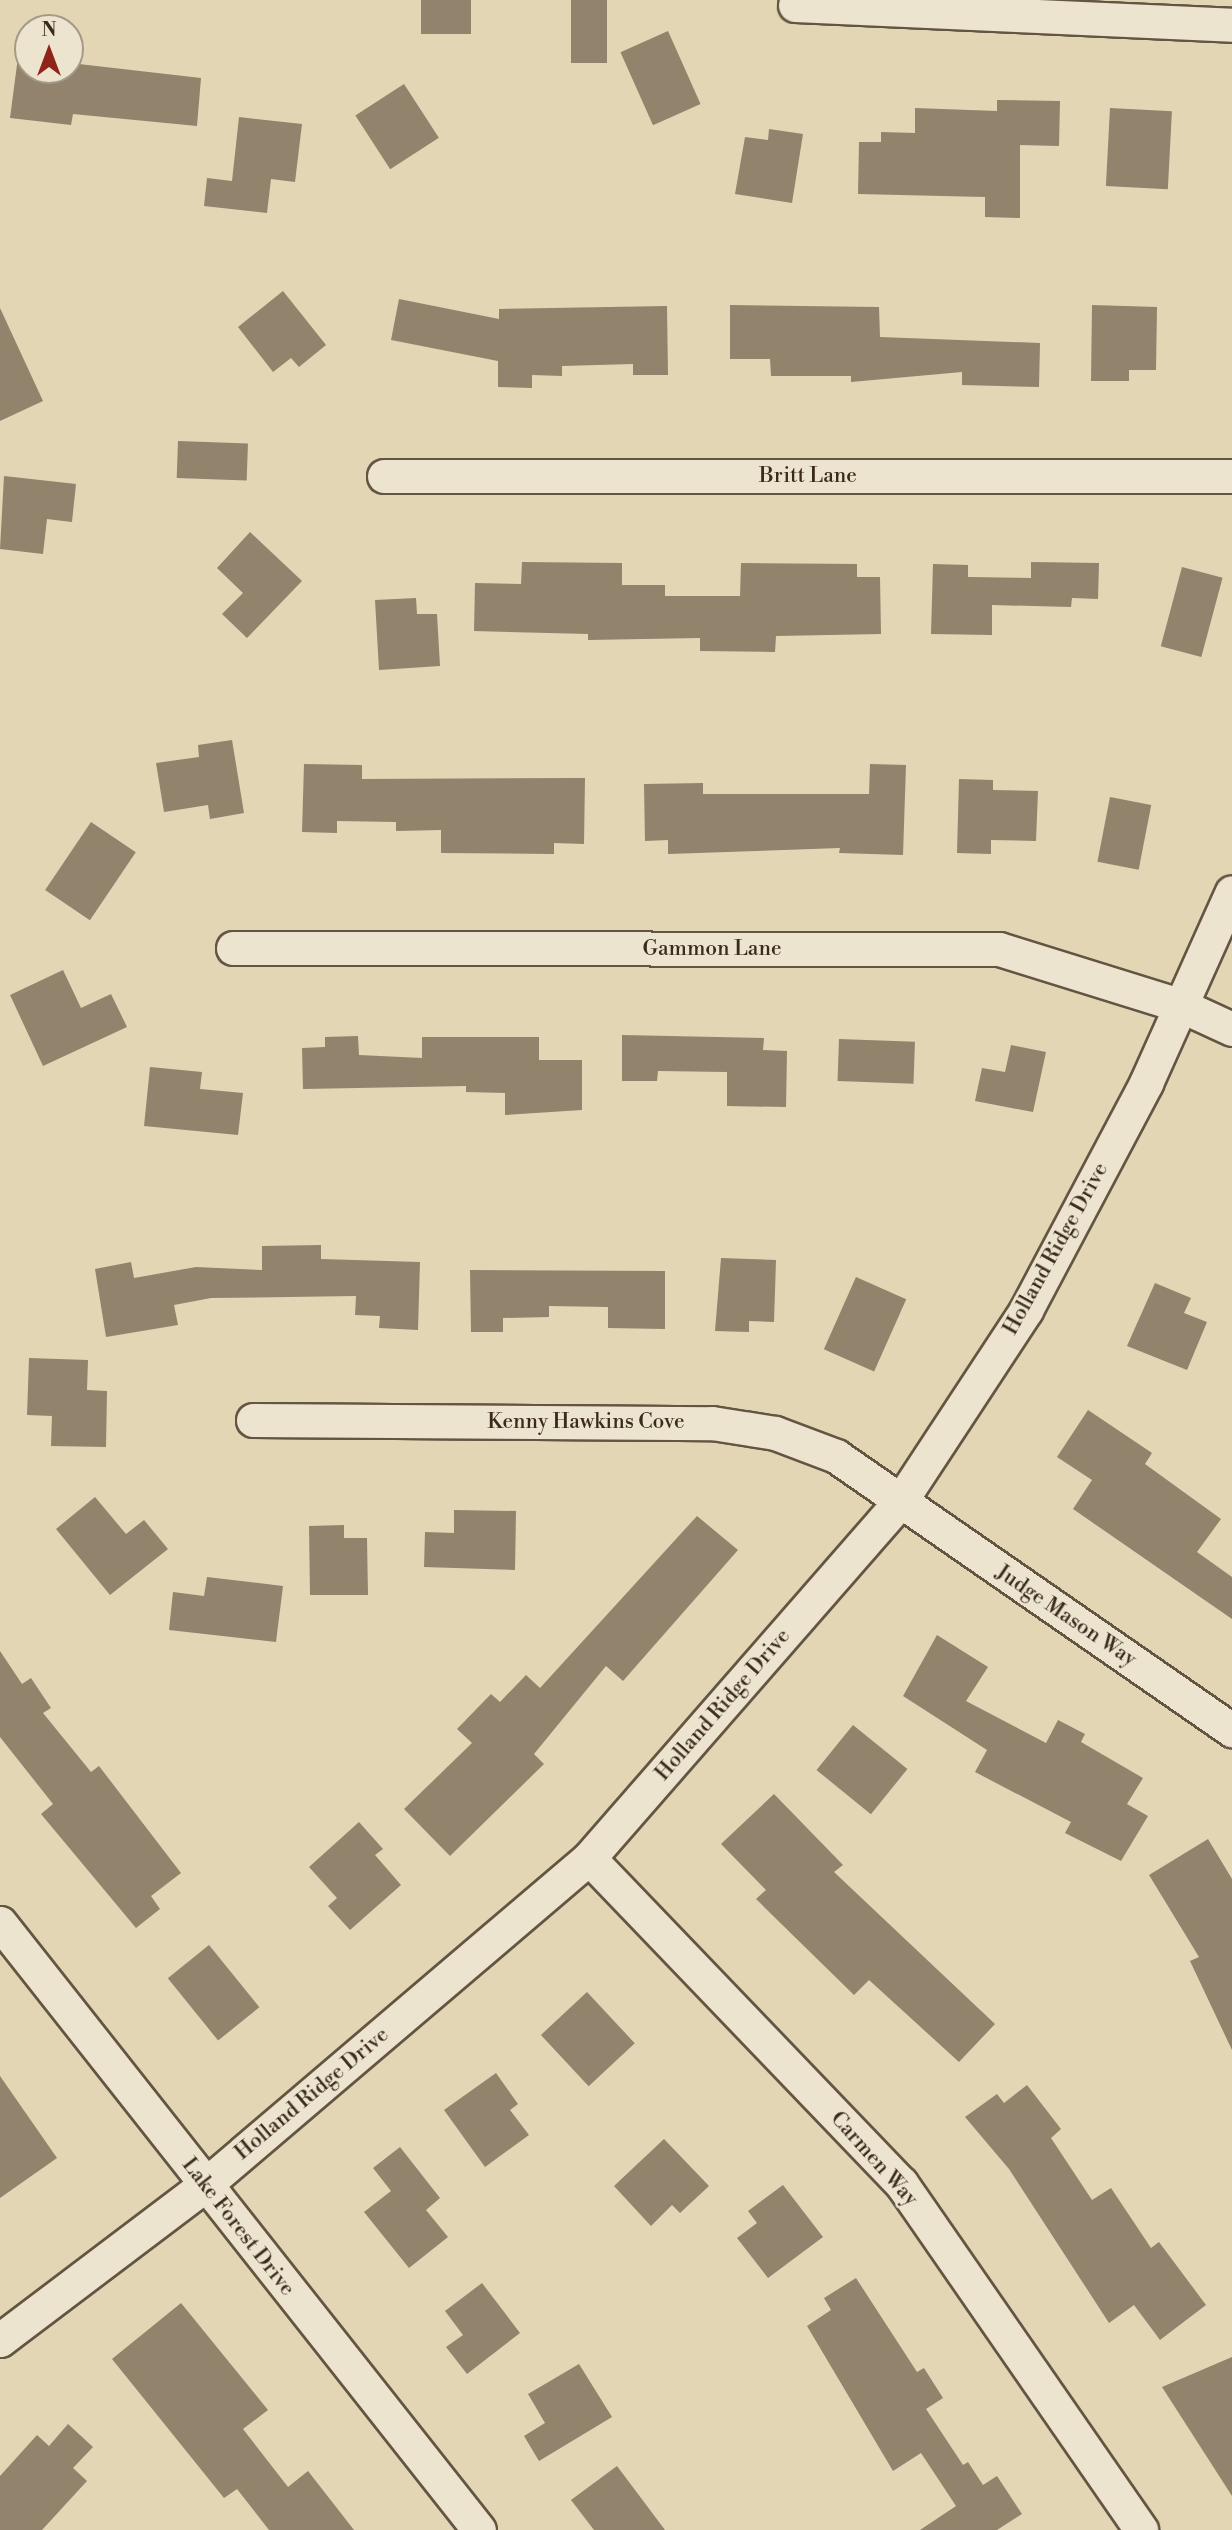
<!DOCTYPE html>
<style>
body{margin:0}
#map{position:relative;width:1232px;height:2530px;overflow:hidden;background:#e2d6b5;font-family:"Libre Bodoni",serif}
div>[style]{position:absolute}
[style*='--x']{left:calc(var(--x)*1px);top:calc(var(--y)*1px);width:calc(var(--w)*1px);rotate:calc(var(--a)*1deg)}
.building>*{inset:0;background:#91836c;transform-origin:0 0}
.roads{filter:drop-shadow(2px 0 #645542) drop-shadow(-2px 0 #645542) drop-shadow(0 2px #645542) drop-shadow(0 -2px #645542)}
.minor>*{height:33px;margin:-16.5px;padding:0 16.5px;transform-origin:16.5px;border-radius:16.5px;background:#ece4cf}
span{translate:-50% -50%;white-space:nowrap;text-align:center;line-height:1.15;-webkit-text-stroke:5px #ece4cf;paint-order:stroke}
.street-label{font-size:21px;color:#3a2a1c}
.north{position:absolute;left:14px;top:14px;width:70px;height:70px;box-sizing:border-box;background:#ece4cf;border:2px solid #a59a87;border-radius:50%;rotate:0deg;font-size:19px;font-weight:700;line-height:28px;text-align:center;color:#3a2a1c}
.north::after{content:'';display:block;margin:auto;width:24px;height:32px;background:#8f2418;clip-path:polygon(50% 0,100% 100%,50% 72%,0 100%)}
</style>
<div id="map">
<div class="building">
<i style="left:421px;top:0;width:50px;height:34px"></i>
<i style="left:571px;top:0;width:36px;height:63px"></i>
<i style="left:668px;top:31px;width:80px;height:52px;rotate:66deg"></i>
<i style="clip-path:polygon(18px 57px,28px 58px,28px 70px,70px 70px,70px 63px,201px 78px,197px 126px,73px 114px,71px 125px,10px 118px)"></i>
<i style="left:404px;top:84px;width:64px;height:58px;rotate:57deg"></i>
<i style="clip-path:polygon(997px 100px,1060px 101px,1059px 146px,1020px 145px,1020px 218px,985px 217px,985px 197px,858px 194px,859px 142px,881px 142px,881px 132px,915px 133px,915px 108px,997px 111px)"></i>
<i style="left:1110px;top:108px;width:62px;height:78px;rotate:3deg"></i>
<i style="clip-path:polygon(239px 117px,302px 124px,295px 182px,271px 179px,267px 213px,204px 206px,207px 178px,232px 181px)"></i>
<i style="clip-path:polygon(769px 129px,803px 134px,792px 203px,735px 194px,745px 137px,768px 140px)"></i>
<i style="clip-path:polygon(283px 291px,326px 345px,299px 367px,291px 358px,273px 372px,238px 327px)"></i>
<i style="clip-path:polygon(399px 299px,499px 319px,499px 309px,667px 306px,668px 375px,633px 375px,633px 364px,562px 366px,562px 376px,532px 375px,532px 388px,498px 387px,498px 361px,391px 340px)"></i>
<i style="clip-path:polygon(730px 305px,879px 307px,880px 337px,1040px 343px,1039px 387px,962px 385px,962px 372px,851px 382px,851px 376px,771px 376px,770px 359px,730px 359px)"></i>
<i style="clip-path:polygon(1092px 305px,1157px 307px,1156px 370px,1129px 370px,1129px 381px,1091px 381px)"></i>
<i style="clip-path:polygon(0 308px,43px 401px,0 421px)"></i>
<i style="left:178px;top:441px;width:70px;height:37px;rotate:2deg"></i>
<i style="clip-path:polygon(4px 476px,76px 484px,72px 522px,47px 519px,43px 554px,0 549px)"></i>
<i style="clip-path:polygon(250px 532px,302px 581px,247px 638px,222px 614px,243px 593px,217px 568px)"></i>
<i style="clip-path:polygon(522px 562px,622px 563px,622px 585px,665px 585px,665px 596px,740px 596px,741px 563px,857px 564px,857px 577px,880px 577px,881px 634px,776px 636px,775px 652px,700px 651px,700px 638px,588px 640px,588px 634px,474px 631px,475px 583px,521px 584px)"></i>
<i style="clip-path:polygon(1031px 562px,1099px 563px,1098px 599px,1072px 598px,1071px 607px,992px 605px,992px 635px,931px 634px,933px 564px,968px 565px,968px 577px,1031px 578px)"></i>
<i style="left:1182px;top:567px;width:42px;height:82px;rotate:15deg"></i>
<i style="clip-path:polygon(416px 598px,417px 614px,437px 614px,440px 666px,379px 670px,375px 600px)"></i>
<i style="clip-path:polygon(232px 740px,244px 813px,210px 819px,208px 805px,164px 812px,156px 763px,199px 757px,198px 745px)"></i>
<i style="clip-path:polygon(304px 764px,362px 765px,362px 779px,585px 778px,584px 844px,554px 843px,554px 854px,441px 853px,441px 830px,396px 831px,396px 822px,337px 821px,337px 833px,302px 832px)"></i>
<i style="clip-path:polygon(870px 764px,906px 765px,903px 855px,839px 853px,840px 848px,668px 854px,668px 840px,645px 841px,644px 784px,703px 783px,703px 794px,869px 794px)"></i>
<i style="clip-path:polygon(959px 779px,993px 780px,993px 790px,1038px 791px,1036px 841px,991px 840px,991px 854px,957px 853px)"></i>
<i style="left:1110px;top:797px;width:42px;height:66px;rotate:11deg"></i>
<i style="left:91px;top:822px;width:54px;height:82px;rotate:34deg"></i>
<i style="clip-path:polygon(63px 970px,81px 1008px,111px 994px,127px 1027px,43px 1066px,10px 995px)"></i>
<i style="clip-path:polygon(622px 1035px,764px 1038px,763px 1050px,787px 1051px,786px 1107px,727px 1106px,727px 1072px,658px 1071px,657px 1081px,622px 1081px)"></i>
<i style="clip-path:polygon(358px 1036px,359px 1055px,422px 1058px,422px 1037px,539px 1037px,539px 1060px,582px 1060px,582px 1110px,505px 1115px,505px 1093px,466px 1092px,466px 1086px,303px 1089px,302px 1048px,325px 1047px,325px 1037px)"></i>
<i style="left:839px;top:1039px;width:76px;height:42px;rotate:2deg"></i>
<i style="clip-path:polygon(1011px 1045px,1046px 1052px,1033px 1112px,975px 1101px,982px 1068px,1005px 1072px)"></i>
<i style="clip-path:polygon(150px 1067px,202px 1072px,200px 1089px,243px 1093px,238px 1135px,144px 1126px)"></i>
<i style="clip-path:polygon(321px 1245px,321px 1259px,420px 1262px,418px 1330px,379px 1328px,380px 1316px,355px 1315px,356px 1296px,211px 1298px,174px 1305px,178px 1325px,106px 1337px,95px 1269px,131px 1262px,134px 1278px,196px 1267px,262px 1270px,262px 1246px)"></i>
<i style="clip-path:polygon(721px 1258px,776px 1260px,774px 1322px,749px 1321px,749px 1332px,715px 1331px)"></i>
<i style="clip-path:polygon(470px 1270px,665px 1271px,665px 1329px,608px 1328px,608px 1307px,549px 1306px,549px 1317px,503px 1318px,503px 1332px,471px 1332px)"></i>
<i style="left:856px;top:1277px;width:55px;height:79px;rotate:24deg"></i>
<i style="clip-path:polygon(1155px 1283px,1191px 1298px,1184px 1313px,1207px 1322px,1187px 1370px,1127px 1346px)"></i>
<i style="clip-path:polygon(29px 1358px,88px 1360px,87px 1390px,107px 1391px,106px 1447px,51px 1446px,52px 1416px,27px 1415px)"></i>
<i style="clip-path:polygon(1088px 1410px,1152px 1453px,1145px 1464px,1221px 1519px,1197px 1552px,1232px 1577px,1232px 1619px,1073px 1509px,1092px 1480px,1057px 1457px)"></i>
<i style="clip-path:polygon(95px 1497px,126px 1534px,144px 1520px,168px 1549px,110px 1595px,56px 1529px)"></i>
<i style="clip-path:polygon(454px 1510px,516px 1511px,515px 1570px,424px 1567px,425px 1532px,454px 1533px)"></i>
<i style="clip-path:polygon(697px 1516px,738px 1550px,623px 1681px,606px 1666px,534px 1754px,544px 1764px,450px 1856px,404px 1809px,472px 1743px,457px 1729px,491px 1694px,500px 1702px,526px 1675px,540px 1688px)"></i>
<i style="clip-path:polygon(344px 1525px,344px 1538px,367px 1538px,368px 1595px,310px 1595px,309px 1526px)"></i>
<i style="clip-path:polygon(207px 1577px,283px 1586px,276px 1642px,169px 1630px,173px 1592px,204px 1596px)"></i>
<i style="clip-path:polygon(937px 1635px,988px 1667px,966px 1701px,1046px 1743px,1058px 1720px,1085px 1734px,1081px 1742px,1143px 1778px,1127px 1804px,1148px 1816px,1121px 1861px,1065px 1833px,1071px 1822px,975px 1772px,987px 1750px,903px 1696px)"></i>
<i style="clip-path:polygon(0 1651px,22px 1684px,31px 1678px,51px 1708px,43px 1713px,91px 1772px,99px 1766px,181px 1873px,151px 1896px,160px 1909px,136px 1928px,41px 1814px,53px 1804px,0 1737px)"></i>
<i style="left:853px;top:1725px;width:70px;height:58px;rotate:39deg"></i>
<i style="clip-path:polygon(774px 1794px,843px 1865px,834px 1872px,995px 2024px,959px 2062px,869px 1980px,854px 1995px,756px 1899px,766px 1890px,721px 1844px)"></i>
<i style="clip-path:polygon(359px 1822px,383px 1849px,375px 1855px,401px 1885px,350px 1930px,328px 1906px,337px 1898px,309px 1867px)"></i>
<i style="clip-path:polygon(1208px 1839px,1232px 1879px,1232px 2050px,1190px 1961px,1199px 1957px,1149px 1875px)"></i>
<i style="left:209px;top:1945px;width:80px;height:53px;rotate:51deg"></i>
<i style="left:587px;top:1992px;width:70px;height:63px;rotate:47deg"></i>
<i style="clip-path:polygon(496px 2073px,518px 2104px,510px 2110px,529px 2135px,485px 2167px,444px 2110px)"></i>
<i style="clip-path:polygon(0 2076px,57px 2158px,0 2198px)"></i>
<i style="clip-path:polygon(1027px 2085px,1061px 2129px,1051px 2138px,1092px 2200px,1111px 2188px,1151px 2248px,1159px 2242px,1206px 2305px,1160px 2340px,1134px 2305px,1109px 2323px,1009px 2169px,965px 2117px,997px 2094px,1004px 2103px)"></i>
<i style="clip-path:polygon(664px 2139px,709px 2186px,680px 2213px,672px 2205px,651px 2226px,614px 2186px)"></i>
<i style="clip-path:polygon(400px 2147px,440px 2198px,426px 2210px,448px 2237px,409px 2268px,364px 2212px,391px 2191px,373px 2168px)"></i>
<i style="clip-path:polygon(783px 2185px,823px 2237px,768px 2278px,737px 2238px,757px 2223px,748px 2211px)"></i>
<i style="clip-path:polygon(856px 2278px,917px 2372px,924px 2368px,943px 2398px,926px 2409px,963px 2465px,968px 2462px,983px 2485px,997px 2476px,1022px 2514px,997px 2530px,920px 2530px,956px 2506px,921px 2453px,893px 2471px,807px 2326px,831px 2310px,824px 2298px)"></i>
<i style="clip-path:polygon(482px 2283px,520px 2333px,467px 2374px,446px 2347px,463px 2335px,445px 2311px)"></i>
<i style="clip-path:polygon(181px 2303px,268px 2410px,243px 2429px,288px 2487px,308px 2471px,354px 2530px,269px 2530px,237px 2489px,224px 2498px,112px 2359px)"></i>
<i style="clip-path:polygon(1232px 2357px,1232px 2496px,1162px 2387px)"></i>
<i style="clip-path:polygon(579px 2364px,612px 2417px,539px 2461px,524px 2436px,545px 2423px,528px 2394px)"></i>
<i style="clip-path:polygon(68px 2424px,93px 2447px,73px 2468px,87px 2481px,42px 2530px,0 2530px,0 2476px,37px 2435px,49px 2446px)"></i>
<i style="clip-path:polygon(617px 2466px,665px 2530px,594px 2530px,571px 2500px)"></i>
</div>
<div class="roads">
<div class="minor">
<i style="--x:795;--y:5;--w:437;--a:2.6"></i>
<i style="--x:384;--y:476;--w:848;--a:0"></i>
<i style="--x:233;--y:948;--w:766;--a:0.07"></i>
<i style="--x:999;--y:949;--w:192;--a:17.3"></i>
<i style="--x:1182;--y:1006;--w:55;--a:24.7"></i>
<i style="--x:253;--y:1420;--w:459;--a:0.4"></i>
<i style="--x:712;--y:1423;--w:64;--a:9"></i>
<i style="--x:775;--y:1433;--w:65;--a:20.7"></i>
<i style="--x:836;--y:1456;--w:482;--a:34.7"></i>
<i style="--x:589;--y:1858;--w:451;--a:46.2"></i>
<i style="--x:901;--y:2183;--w:422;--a:55.3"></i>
<i style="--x:0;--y:1923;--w:773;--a:51.72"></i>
<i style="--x:0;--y:2340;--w:257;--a:-37.1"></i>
<i style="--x:205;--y:2185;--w:504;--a:-40.42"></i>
<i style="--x:589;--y:1858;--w:473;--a:-48.9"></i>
<i style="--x:900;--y:1502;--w:230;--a:-56.7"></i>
<i style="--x:1026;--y:1310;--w:257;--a:-62.1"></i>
<i style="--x:1146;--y:1083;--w:209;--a:-65.8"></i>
</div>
</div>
<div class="street-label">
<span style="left:808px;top:476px">Britt Lane</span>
<span style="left:712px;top:949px">Gammon Lane</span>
<span style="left:1056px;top:1249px;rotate:-61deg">Holland Ridge Drive</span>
<span style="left:586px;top:1422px">Kenny Hawkins Cove</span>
<span style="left:1066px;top:1616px;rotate:34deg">Judge Mason Way</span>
<span style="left:723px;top:1705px;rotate:-49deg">Holland Ridge Drive</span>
<span style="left:312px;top:2094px;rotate:-40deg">Holland Ridge Drive</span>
<span style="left:874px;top:2159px;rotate:48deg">Carmen Way</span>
<span style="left:238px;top:2227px;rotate:52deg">Lake Forest Drive</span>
</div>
<div class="north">N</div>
</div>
